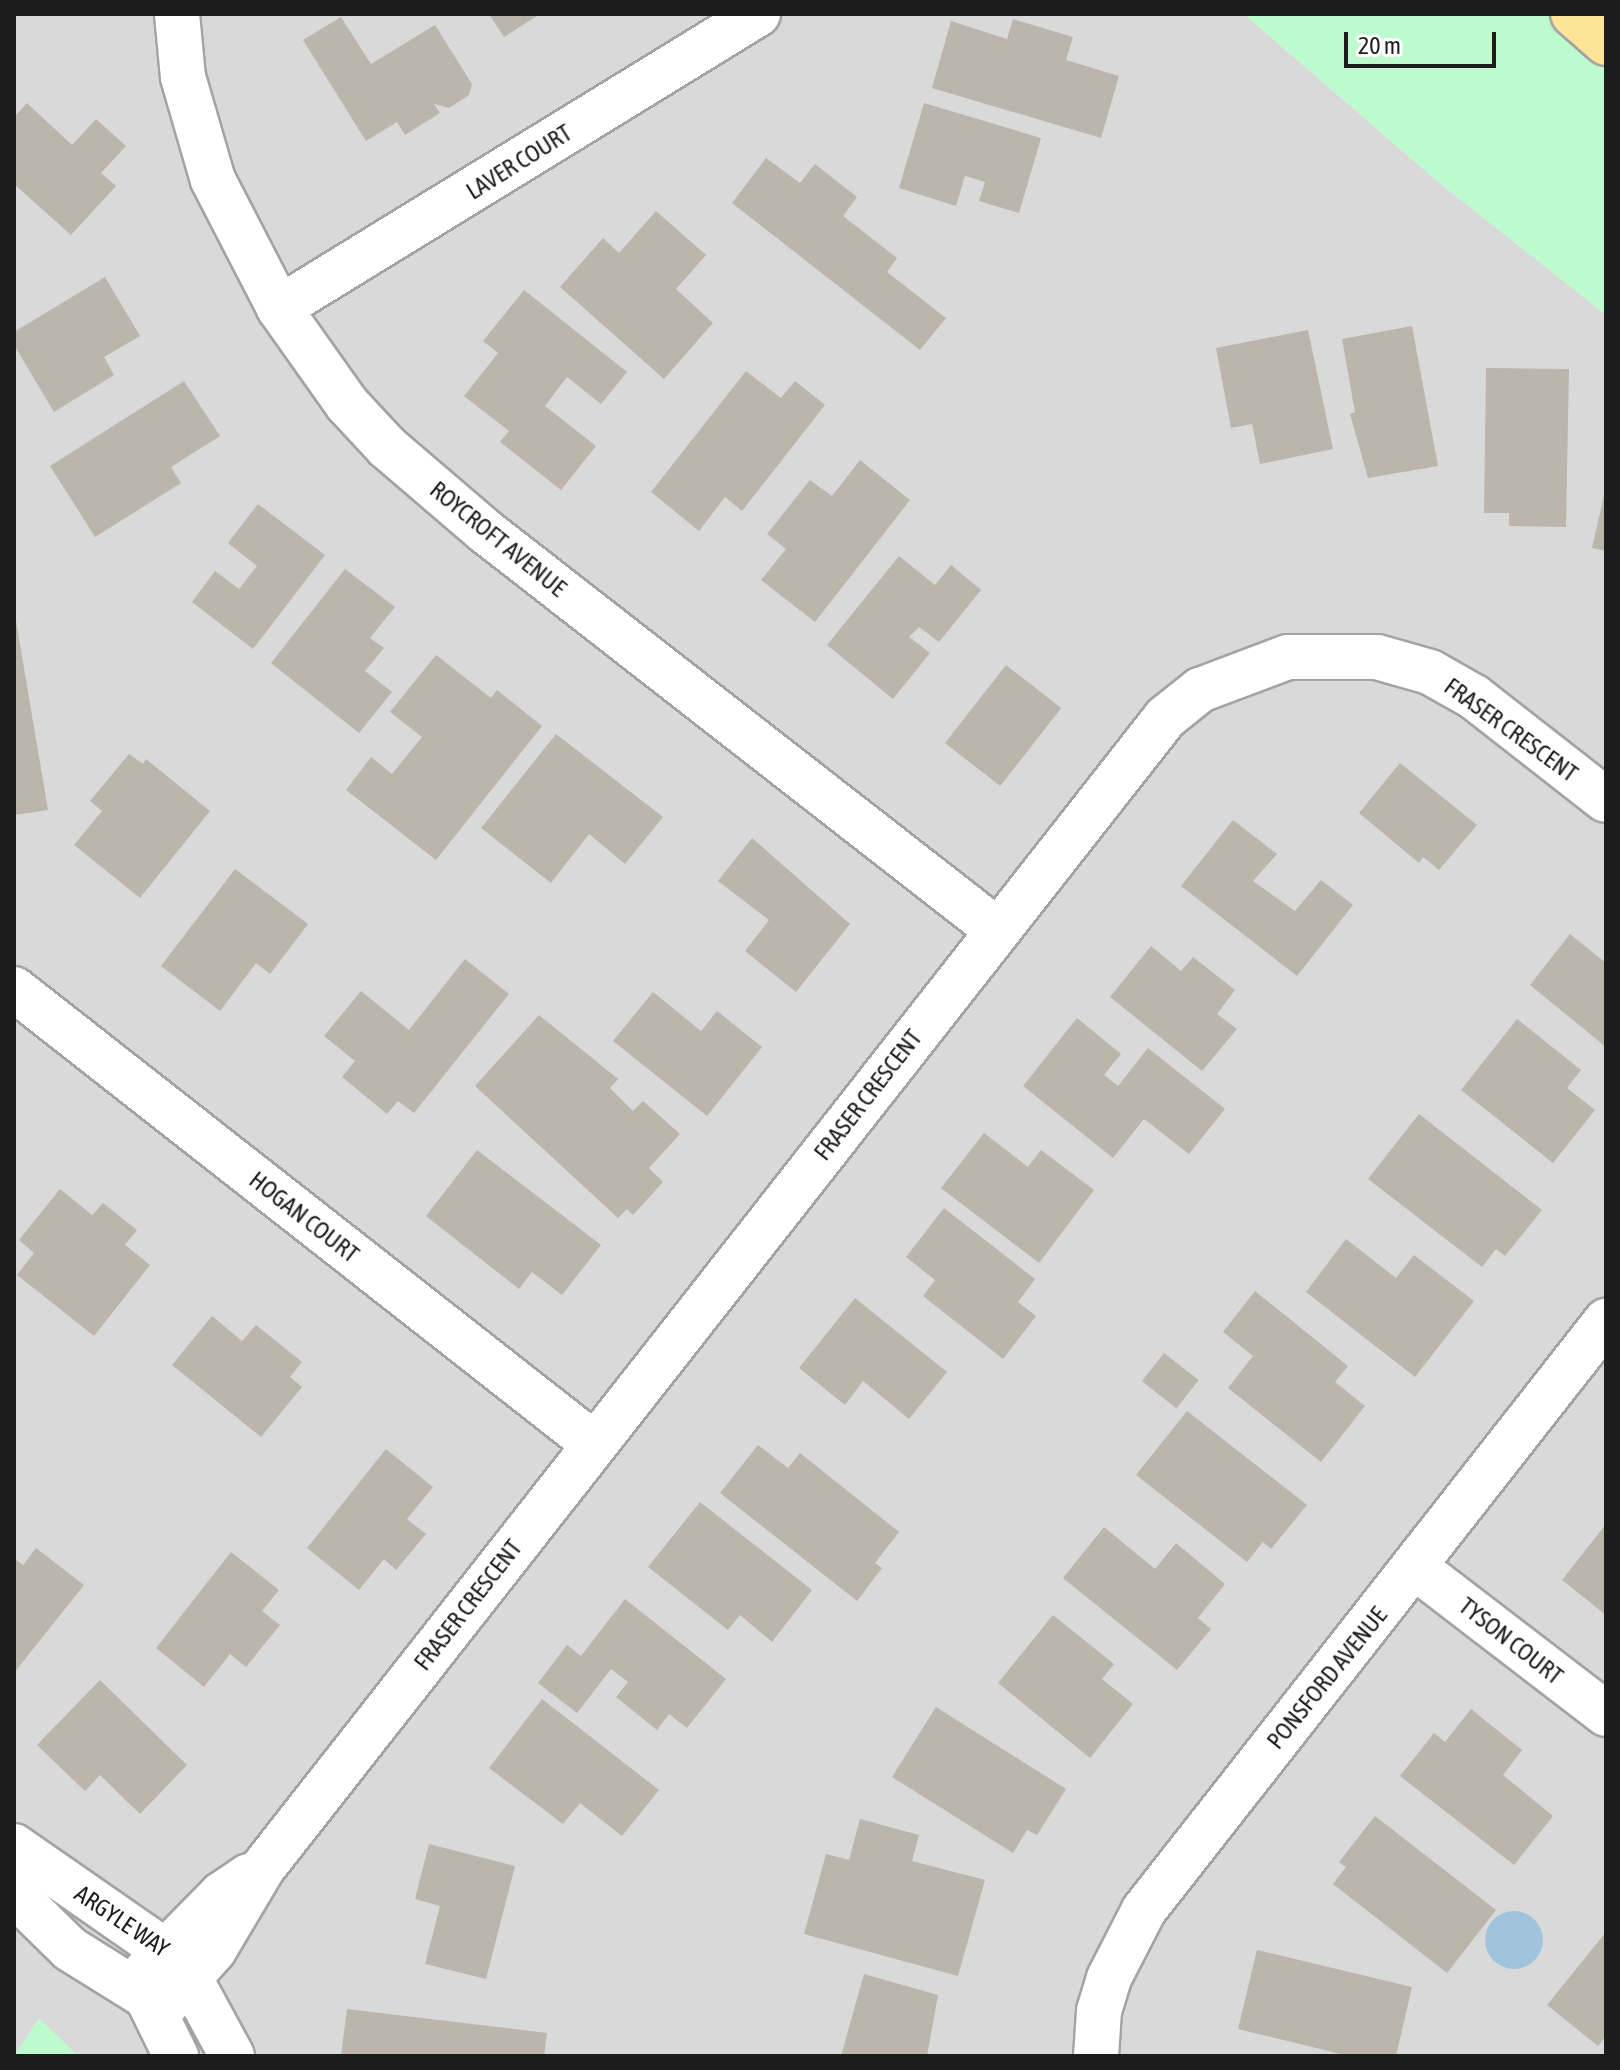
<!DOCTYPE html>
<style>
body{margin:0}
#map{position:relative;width:1620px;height:2070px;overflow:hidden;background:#eeece2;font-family:"Asap Condensed",sans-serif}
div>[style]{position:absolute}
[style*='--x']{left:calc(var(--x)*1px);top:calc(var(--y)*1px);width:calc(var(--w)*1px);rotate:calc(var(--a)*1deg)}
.residential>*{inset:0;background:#dad9d9}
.park>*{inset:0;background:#bdface}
.water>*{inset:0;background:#a1c4dd}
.round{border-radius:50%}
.building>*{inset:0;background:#bbb5ab;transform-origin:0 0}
.roads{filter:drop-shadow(2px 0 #a3a3a3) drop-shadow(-2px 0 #a3a3a3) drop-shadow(0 2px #a3a3a3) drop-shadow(0 -2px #a3a3a3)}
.minor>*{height:44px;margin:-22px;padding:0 22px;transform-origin:22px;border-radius:22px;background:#fff}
.major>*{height:44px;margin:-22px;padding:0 22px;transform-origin:22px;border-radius:22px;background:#fde598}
span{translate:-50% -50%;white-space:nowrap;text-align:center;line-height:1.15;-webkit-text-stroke:7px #fff;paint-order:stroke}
.street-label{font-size:24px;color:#1c1c1c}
.frame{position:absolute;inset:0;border:16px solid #1c1c1c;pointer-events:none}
.scale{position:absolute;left:1344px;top:32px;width:152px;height:36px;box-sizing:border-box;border:4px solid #1c1c1c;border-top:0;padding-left:10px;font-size:24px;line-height:28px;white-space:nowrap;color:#1c1c1c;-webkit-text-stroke:6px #fff;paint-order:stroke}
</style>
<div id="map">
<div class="residential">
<i style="clip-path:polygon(14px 14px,1244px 14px,1437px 181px,1606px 315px,1606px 2056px,14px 2056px)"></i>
</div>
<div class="park">
<i style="clip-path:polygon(1244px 14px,1573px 14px,1606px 43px,1606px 315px,1437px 181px)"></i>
<i style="clip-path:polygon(39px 2018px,78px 2056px,14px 2056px)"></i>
</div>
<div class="water">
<i class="round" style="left:1485px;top:1911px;width:58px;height:58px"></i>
</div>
<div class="building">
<i style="clip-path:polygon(489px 14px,540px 14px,504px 37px)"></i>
<i style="clip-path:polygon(341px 17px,371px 64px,435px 25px,472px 84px,469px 95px,449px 108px,434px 104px,440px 113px,405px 135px,397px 122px,366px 141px,303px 40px)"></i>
<i style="clip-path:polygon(1013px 19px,1073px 37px,1066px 60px,1119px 76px,1101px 138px,932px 88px,951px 21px,1007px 39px)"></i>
<i style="clip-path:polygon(27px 103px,72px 145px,96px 119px,126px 146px,101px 173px,116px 186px,71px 235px,14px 184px,14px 117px)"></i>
<i style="clip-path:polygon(924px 103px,1041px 138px,1019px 213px,979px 201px,985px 182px,965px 176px,956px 206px,899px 188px)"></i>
<i style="clip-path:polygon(766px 158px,800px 183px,815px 164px,857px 197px,843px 216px,897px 258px,887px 272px,946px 318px,920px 350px,732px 203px)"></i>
<i style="clip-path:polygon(656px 211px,706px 255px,676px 289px,713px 323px,664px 379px,560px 287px,603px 238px,619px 253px)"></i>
<i style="clip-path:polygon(105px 277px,140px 336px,104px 357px,114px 375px,54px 412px,14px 345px,14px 332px)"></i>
<i style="clip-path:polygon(524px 290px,627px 372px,601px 404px,567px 377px,545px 406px,596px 446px,561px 490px,500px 442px,509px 431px,464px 396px,498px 353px,483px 341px)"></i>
<i style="clip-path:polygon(1412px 326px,1438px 466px,1368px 478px,1350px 414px,1355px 412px,1342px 339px)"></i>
<i style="clip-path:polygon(1308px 330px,1333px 449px,1260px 464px,1252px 424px,1231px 428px,1216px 348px)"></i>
<i style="clip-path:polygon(1486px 368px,1569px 369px,1566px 527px,1509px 526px,1509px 513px,1484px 513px)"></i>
<i style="clip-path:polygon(746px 371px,781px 398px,795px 381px,825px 405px,742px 511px,725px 497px,699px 531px,651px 492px)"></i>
<i style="clip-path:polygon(184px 381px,220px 436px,171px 467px,181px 483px,95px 537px,50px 466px)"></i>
<i style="clip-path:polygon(860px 460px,910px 500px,815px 622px,761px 580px,786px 549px,767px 534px,810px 480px,832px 496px)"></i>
<i style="clip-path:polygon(1605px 491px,1606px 491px,1606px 551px,1592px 548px)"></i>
<i style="clip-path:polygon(258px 504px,325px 555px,253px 649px,192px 602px,215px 571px,239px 589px,257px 566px,228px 543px)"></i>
<i style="clip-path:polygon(899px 556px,935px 585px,951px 565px,981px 590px,939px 642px,919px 627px,909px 637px,930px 653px,893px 699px,827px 645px)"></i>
<i style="clip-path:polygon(345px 569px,395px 607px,370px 638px,384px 648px,365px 671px,392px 692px,359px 733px,271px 663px)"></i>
<i style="clip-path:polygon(14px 609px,48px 810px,14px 815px)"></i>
<i style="clip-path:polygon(436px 655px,491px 698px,497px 690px,542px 726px,436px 860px,346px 790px,371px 757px,392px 774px,422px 737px,390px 712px)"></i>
<i style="left:1006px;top:665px;width:70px;height:99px;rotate:38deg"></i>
<i style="clip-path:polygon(556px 734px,663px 817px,625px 864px,589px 834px,551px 883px,481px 828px)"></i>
<i style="clip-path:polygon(129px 754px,143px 764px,146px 759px,210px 811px,140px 898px,74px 845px,102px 811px,90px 801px)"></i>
<i style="clip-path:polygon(1400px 763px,1477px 825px,1439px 870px,1423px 857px,1419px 863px,1359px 813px)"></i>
<i style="clip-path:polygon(1233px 820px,1277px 854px,1253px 881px,1295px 911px,1321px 880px,1353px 905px,1297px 976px,1181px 886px)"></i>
<i style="clip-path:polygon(752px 838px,850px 924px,796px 992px,745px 951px,769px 920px,718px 881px)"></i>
<i style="clip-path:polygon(235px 869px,308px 924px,270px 974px,256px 963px,220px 1011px,161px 966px)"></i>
<i style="clip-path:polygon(1570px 934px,1606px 963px,1606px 1047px,1530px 985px)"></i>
<i style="clip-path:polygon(1151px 946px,1181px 971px,1193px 957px,1235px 990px,1217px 1014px,1237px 1029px,1202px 1071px,1110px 997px)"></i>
<i style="clip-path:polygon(465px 959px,509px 994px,414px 1113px,398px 1101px,387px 1114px,342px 1077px,355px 1061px,324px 1036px,361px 991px,409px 1030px)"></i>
<i style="clip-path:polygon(653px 992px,701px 1031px,717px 1011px,762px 1047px,707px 1116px,613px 1041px)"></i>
<i style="clip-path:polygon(539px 1015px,618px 1079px,610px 1088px,633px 1111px,643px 1101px,680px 1134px,649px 1168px,663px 1182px,633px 1215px,627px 1209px,618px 1218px,475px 1086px)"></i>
<i style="clip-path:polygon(1077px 1018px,1121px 1054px,1104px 1075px,1118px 1086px,1148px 1048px,1225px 1109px,1189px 1154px,1144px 1119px,1113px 1158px,1023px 1086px)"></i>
<i style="clip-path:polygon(1517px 1019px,1581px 1070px,1567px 1088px,1595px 1110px,1553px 1163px,1461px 1090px)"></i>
<i style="clip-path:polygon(1419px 1114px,1542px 1210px,1505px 1256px,1496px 1249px,1482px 1267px,1368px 1179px)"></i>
<i style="clip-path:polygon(984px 1133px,1028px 1167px,1041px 1150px,1094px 1190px,1039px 1263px,941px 1188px)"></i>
<i style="clip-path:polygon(477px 1150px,601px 1245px,562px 1295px,532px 1272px,519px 1289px,426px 1216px)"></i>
<i style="clip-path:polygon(60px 1189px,92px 1215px,103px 1203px,137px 1230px,125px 1245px,150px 1265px,94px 1336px,17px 1275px,34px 1253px,19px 1240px)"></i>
<i style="clip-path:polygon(944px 1208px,1035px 1279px,1018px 1302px,1036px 1316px,1003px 1359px,923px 1296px,935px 1280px,906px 1257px)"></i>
<i style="clip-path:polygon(1346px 1239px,1396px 1278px,1414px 1255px,1474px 1301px,1415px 1377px,1306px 1292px)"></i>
<i style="clip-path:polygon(1255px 1291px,1348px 1366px,1335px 1382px,1365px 1406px,1321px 1462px,1228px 1388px,1253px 1356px,1223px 1332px)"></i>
<i style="clip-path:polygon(855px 1298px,947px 1372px,909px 1419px,863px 1381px,845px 1405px,799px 1368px)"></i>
<i style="clip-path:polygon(212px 1316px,242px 1341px,256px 1325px,302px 1362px,290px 1377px,302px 1387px,261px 1437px,172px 1365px)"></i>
<i style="left:1164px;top:1353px;width:44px;height:36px;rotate:38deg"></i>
<i style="clip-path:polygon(1187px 1411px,1307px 1505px,1271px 1549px,1263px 1542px,1247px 1562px,1136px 1475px)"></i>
<i style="clip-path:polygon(758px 1445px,788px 1468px,800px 1453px,899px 1532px,875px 1563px,882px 1568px,857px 1601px,720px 1493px)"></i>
<i style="clip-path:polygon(386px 1449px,433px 1487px,407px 1519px,426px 1534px,396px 1570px,384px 1559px,359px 1590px,307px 1548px)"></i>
<i style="clip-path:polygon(700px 1502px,812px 1590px,772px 1642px,740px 1615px,728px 1630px,648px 1567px)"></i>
<i style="clip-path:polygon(1606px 1524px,1606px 1615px,1562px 1580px)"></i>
<i style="clip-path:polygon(1104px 1527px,1155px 1569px,1176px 1543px,1225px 1584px,1198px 1618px,1211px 1629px,1177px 1670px,1063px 1578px)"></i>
<i style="clip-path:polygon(36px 1548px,84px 1585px,14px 1673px,14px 1558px,23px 1565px)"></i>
<i style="clip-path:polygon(231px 1552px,279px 1590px,262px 1611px,280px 1625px,246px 1667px,230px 1654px,204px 1687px,156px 1648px)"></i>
<i style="clip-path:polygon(625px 1599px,726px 1679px,687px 1728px,669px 1714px,657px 1730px,616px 1697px,628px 1682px,611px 1669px,577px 1713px,538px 1683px,567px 1645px,581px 1656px)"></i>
<i style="clip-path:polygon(1053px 1615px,1114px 1664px,1102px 1679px,1133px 1704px,1090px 1758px,998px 1683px)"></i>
<i style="clip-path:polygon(100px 1680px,187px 1765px,140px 1814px,100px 1775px,85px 1791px,37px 1745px)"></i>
<i style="clip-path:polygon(542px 1699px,659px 1790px,622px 1836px,580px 1803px,563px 1824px,489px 1768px)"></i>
<i style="clip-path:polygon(936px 1707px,1066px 1789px,1037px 1835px,1027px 1830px,1013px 1853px,892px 1777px)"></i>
<i style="clip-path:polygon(1471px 1709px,1522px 1750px,1503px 1775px,1553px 1816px,1514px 1865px,1400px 1776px,1434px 1733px,1445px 1742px)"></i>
<i style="clip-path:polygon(1375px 1816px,1496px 1910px,1447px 1973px,1333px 1884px,1346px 1867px,1339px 1862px)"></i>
<i style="clip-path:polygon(860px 1819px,919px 1835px,912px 1861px,985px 1880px,958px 1976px,804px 1934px,826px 1854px,849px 1860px)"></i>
<i style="clip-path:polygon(429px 1844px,515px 1866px,486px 1979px,425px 1964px,440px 1906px,415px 1899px)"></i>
<i style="clip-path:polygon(1606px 1932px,1606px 2036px,1598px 2046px,1547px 2005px)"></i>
<i style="clip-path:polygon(1257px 1950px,1412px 1987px,1396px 2056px,1349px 2056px,1238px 2029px)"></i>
<i style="clip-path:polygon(864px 1974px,938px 1995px,927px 2056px,841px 2056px)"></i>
<i style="clip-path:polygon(347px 2009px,547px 2033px,544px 2056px,341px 2056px)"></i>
</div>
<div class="roads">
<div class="minor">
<i style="--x:177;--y:14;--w:63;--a:84.6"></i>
<i style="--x:183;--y:77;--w:107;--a:73.8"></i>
<i style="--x:213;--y:180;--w:144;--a:62.7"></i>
<i style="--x:279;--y:308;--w:118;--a:54.7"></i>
<i style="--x:347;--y:404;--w:59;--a:47.1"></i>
<i style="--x:387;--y:447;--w:129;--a:40.6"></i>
<i style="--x:485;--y:531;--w:649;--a:37.93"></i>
<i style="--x:279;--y:308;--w:562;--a:-31.54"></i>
<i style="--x:14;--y:989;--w:737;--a:38.11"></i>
<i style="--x:1416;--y:1568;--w:240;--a:37.5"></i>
<i style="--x:14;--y:1846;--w:203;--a:34.8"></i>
<i style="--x:181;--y:1962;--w:107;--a:61.5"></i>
<i style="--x:14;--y:1894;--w:78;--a:44.5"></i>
<i style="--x:70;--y:1949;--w:91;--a:31.9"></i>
<i style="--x:147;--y:1997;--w:66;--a:63.8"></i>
<i style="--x:147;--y:1970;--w:107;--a:-45.4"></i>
<i style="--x:222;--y:1894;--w:32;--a:-34"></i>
<i style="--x:159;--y:2012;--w:83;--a:-48.4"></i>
<i style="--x:214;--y:1950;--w:94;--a:-59.3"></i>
<i style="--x:262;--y:1869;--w:1463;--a:-51.88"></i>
<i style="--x:1165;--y:718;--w:45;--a:-38.7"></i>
<i style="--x:1200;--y:690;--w:94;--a:-20.6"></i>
<i style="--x:1288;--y:657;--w:89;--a:0"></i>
<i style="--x:1377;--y:657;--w:55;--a:15.8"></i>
<i style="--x:1430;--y:672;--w:51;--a:29.6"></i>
<i style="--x:1474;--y:697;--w:167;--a:38"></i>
<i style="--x:1096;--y:2056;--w:45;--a:-86.2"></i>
<i style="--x:1099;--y:2011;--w:34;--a:-73"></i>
<i style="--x:1109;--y:1978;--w:76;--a:-62.8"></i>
<i style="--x:1144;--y:1910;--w:749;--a:-51.89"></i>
</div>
<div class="major">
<i style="--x:1573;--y:14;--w:44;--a:41.3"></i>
</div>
</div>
<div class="street-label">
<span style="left:519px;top:162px;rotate:-32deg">LAVER COURT</span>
<span style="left:498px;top:539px;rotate:39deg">ROYCROFT AVENUE</span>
<span style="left:1511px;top:730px;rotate:36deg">FRASER CRESCENT</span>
<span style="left:868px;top:1095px;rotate:-52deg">FRASER CRESCENT</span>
<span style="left:304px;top:1217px;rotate:38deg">HOGAN COURT</span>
<span style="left:468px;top:1605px;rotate:-52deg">FRASER CRESCENT</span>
<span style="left:1511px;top:1641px;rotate:38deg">TYSON COURT</span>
<span style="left:1327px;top:1678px;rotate:-51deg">PONSFORD AVENUE</span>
<span style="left:122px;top:1921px;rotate:34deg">ARGYLE WAY</span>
</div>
<div class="frame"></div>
<div class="scale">20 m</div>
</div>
